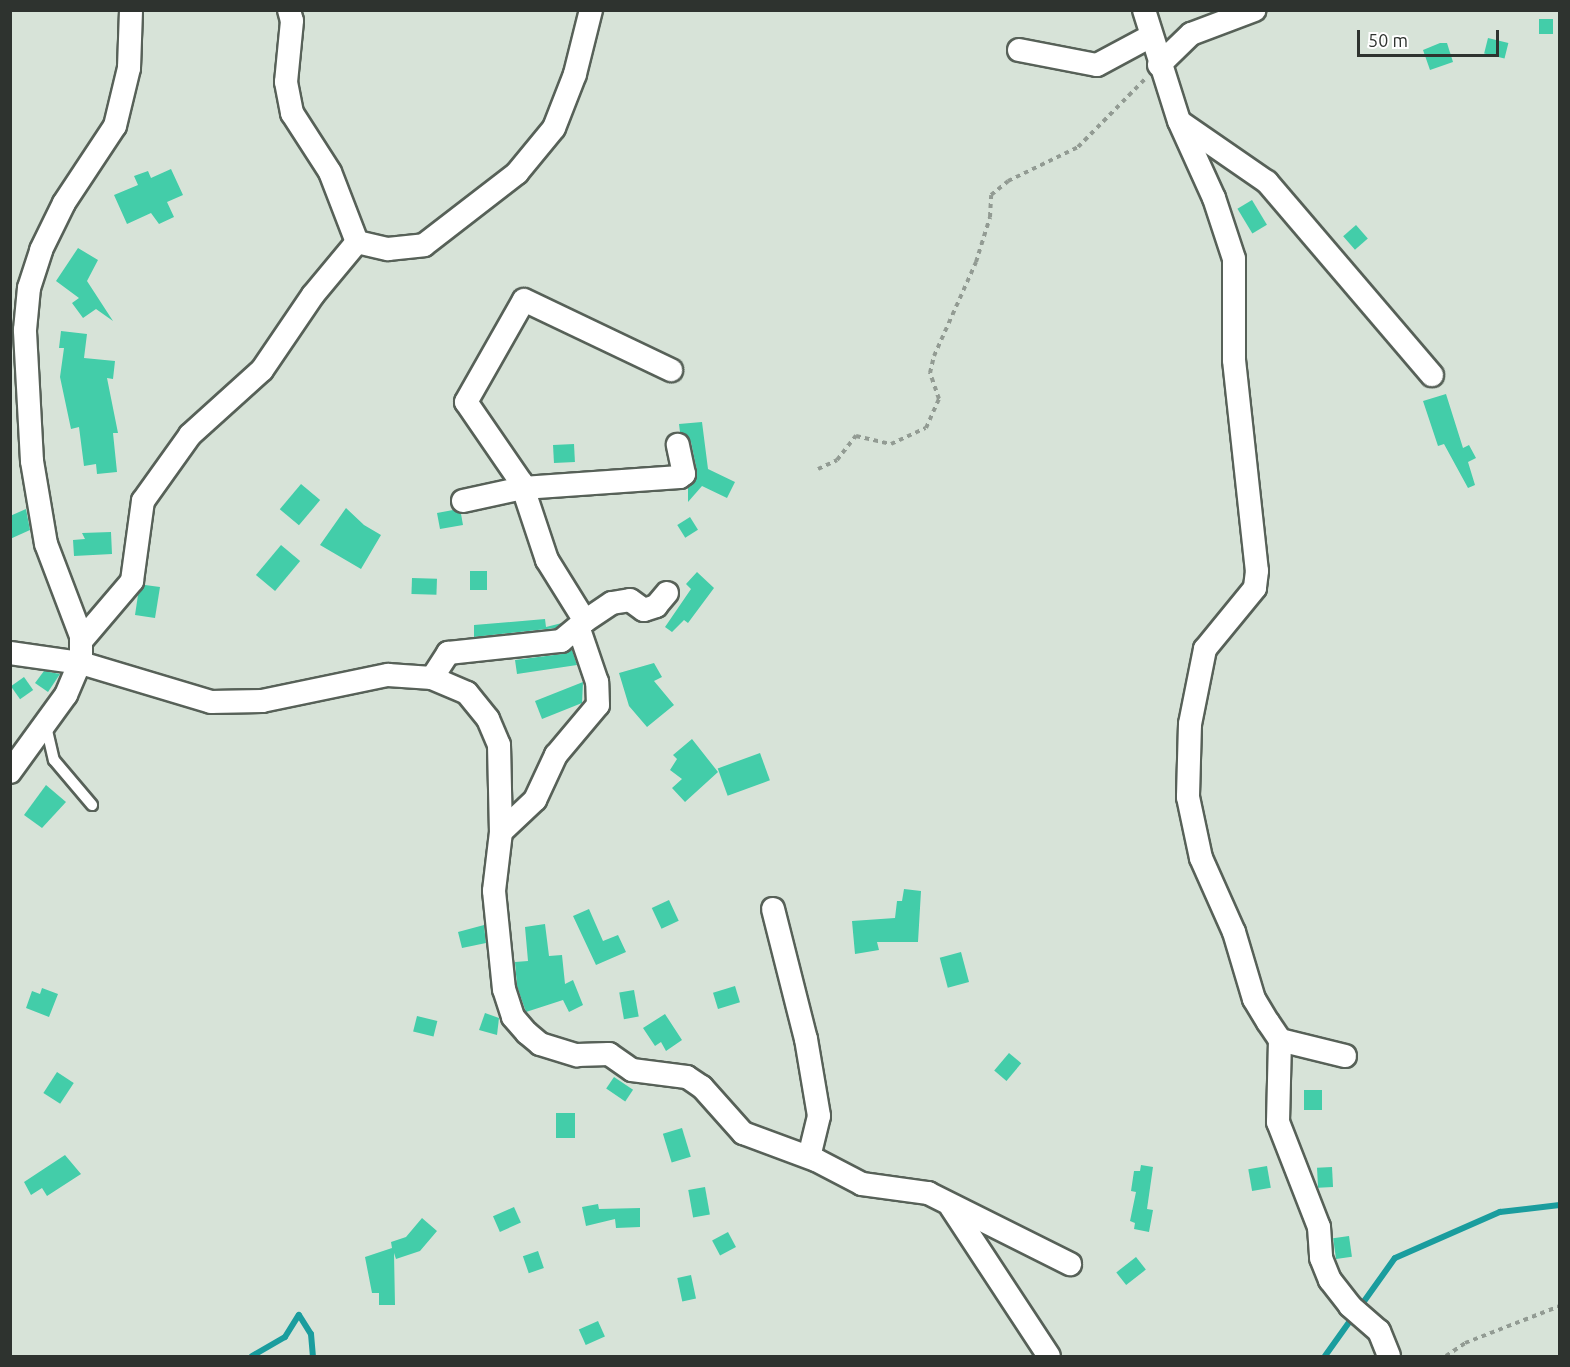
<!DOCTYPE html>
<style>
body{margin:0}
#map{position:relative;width:1570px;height:1367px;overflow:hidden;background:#d7e3d8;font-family:Ubuntu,sans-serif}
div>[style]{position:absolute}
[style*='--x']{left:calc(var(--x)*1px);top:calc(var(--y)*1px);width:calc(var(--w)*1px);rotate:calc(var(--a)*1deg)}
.stream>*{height:6px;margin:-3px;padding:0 3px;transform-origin:3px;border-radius:3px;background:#1a9d9e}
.building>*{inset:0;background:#43cda9;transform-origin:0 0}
.path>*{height:4px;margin-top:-2px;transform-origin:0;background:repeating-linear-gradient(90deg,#929b93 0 4.5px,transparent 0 9px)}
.roads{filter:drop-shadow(2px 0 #576158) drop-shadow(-2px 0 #576158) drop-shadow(0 2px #576158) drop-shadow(0 -2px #576158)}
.lane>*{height:10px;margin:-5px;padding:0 5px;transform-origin:5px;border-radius:5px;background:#fff}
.street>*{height:22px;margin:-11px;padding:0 11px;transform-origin:11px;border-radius:11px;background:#fff}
span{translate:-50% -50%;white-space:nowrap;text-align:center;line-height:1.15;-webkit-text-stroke:4.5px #fff;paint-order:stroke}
.frame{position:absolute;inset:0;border:12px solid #2e332f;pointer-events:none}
.scale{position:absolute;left:1357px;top:30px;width:142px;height:27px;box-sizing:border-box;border:3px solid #2e332f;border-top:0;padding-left:8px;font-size:18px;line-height:21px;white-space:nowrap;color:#2e332f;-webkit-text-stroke:4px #fff;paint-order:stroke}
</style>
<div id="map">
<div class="stream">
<i style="--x:252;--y:1356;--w:38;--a:-30"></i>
<i style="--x:285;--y:1337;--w:26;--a:-58"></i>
<i style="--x:299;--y:1315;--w:22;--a:58"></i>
<i style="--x:311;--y:1334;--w:22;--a:85"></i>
<i style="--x:1325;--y:1356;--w:120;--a:-54.5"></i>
<i style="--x:1395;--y:1258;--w:115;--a:-23.7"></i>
<i style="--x:1500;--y:1212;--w:60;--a:-6.7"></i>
</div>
<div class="building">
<i style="left:1539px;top:19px;width:14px;height:15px"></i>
<i style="left:1488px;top:38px;width:21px;height:16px;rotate:14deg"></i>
<i style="clip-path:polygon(1440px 43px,1447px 43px,1453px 62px,1430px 70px,1423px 50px)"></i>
<i style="clip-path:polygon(171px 169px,183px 195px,167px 202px,174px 217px,159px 224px,151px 213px,127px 224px,114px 195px,138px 185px,134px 176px,148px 171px,151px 178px)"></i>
<i style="left:1252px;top:200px;width:29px;height:17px;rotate:59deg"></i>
<i style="left:1356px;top:225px;width:18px;height:17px;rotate:49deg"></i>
<i style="clip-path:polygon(78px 248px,98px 260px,87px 281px,113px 321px,96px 309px,83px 318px,72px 303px,79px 298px,56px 281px)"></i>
<i style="clip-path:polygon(61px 331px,87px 334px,84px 358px,115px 361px,113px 379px,107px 378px,118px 433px,113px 433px,117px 472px,97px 474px,96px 464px,84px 466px,79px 427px,71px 429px,60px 377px,64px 348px,59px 348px)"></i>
<i style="clip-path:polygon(1446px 394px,1463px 448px,1469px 445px,1476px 458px,1468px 462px,1475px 485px,1468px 488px,1444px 444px,1438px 446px,1423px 401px)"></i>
<i style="clip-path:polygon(702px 422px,708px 469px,735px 482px,727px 498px,702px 486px,688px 502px,688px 488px,696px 479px,697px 471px,691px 442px,680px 432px,679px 424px)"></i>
<i style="left:574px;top:444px;width:18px;height:21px;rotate:87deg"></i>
<i style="left:301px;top:484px;width:25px;height:33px;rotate:40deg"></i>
<i style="clip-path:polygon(346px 508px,364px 525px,381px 535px,361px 569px,320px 545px)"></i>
<i style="clip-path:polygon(26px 509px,30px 530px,10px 539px,10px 516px)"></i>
<i style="clip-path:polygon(453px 510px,461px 514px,463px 525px,440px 529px,437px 513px)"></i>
<i style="left:690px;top:517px;width:15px;height:15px;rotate:58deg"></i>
<i style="clip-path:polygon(111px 532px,112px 554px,74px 556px,73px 540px,85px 539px,82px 533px)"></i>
<i style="left:281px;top:545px;width:25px;height:39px;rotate:40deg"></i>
<i style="left:487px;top:571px;width:19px;height:17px;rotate:90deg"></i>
<i style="clip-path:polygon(697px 572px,714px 588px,688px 623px,684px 620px,672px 632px,665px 627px,691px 589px,686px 584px)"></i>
<i style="left:412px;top:578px;width:25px;height:16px;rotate:2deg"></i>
<i style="clip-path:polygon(145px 585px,160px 587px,155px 618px,135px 615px,138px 595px)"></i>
<i style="clip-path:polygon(545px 619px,546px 627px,562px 623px,556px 628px,474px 637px,474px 625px)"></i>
<i style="clip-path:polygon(572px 650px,577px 665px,517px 674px,515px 660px,562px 654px)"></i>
<i style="clip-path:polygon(654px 663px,662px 677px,654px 681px,674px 705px,647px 727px,629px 706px,619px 673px)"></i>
<i style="clip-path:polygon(44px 671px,60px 674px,48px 692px,35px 683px)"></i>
<i style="left:24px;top:677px;width:16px;height:16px;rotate:55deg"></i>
<i style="clip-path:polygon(583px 682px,582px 703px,542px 719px,535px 701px)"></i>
<i style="clip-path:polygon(692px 739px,718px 772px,685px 802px,672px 788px,682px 779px,670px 770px,677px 759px,673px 755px)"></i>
<i style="left:760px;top:753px;width:29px;height:45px;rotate:70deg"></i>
<i style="clip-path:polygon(46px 785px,66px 802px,42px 828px,24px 815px)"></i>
<i style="clip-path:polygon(904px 889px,921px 891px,918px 942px,877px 942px,879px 950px,855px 954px,852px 921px,895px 918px,897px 901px,902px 901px)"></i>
<i style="left:669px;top:900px;width:23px;height:19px;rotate:65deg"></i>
<i style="clip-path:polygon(589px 909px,603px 941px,618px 935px,626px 952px,596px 965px,573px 916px)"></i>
<i style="clip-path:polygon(545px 924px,549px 956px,562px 955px,565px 984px,573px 980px,583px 1005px,569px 1012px,563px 1000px,526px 1012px,517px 986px,515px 962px,528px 961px,525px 927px)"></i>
<i style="clip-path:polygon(484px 925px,486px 943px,462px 948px,458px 932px)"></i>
<i style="left:961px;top:952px;width:31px;height:22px;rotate:75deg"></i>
<i style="left:735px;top:986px;width:17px;height:23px;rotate:73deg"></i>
<i style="clip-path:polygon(42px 988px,58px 994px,49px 1017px,26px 1008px,32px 991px,40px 994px)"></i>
<i style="left:634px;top:990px;width:27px;height:15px;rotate:80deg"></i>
<i style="clip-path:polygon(485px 1013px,499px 1018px,497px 1035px,479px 1030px)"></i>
<i style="clip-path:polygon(665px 1014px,682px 1040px,666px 1051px,661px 1042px,655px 1046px,643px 1028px)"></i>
<i style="left:417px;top:1016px;width:21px;height:16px;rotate:14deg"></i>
<i style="left:1009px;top:1053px;width:16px;height:23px;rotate:40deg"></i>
<i style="left:57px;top:1072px;width:20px;height:25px;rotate:33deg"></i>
<i style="left:614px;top:1077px;width:23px;height:14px;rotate:34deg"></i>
<i style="left:1304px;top:1090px;width:18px;height:20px"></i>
<i style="left:556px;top:1113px;width:19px;height:25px"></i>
<i style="left:682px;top:1128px;width:30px;height:20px;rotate:73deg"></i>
<i style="clip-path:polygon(65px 1155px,81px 1174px,47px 1196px,42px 1188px,31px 1195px,24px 1182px)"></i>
<i style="clip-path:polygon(1141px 1165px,1153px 1167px,1147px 1209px,1153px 1210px,1149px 1232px,1134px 1229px,1135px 1223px,1130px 1221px,1136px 1192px,1131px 1191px,1134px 1171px,1140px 1171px)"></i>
<i style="left:1267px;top:1166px;width:22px;height:19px;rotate:80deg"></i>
<i style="left:1332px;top:1167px;width:20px;height:15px;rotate:87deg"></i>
<i style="left:705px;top:1187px;width:28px;height:17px;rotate:80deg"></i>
<i style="clip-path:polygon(598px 1204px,599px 1209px,640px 1208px,640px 1227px,616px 1228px,615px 1219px,586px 1226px,582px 1207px)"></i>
<i style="left:514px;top:1207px;width:17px;height:23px;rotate:66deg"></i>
<i style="clip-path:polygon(422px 1218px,437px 1231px,420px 1251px,396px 1259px,394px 1253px,395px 1305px,379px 1305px,379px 1293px,372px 1293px,365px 1257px,392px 1248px,391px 1242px,406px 1237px)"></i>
<i style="left:728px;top:1232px;width:17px;height:18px;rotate:62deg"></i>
<i style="left:1349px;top:1236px;width:21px;height:16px;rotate:82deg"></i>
<i style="left:538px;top:1251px;width:18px;height:16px;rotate:71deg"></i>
<i style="left:1136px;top:1257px;width:16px;height:25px;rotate:52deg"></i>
<i style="left:691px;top:1275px;width:24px;height:14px;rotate:78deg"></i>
<i style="left:598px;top:1321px;width:17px;height:21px;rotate:66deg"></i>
</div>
<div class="path">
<i style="--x:818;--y:469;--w:21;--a:-25"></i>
<i style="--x:837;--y:460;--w:31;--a:-52"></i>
<i style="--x:856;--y:436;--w:36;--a:13"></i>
<i style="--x:891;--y:444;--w:38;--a:-25"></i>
<i style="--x:926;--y:428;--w:32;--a:-66"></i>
<i style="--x:939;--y:399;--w:28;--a:-109"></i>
<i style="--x:930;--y:373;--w:17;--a:-77"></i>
<i style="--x:934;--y:356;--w:103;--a:-65.9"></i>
<i style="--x:976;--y:262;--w:47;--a:-72.7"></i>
<i style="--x:990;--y:217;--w:22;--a:-87"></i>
<i style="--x:991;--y:195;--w:22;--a:-39"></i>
<i style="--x:1008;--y:181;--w:78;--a:-25.9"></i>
<i style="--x:1078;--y:147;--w:97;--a:-45.4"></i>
<i style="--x:1446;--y:1356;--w:23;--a:-34"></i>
<i style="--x:1465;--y:1343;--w:102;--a:-21.3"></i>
</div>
<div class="roads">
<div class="lane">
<i style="--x:46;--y:726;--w:35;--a:77"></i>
<i style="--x:54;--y:760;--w:59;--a:49.8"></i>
</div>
<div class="street">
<i style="--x:289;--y:10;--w:11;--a:75"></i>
<i style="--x:292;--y:21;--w:61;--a:95.6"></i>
<i style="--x:286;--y:82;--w:32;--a:79"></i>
<i style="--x:292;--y:113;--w:70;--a:57.2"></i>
<i style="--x:330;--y:172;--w:75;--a:68.9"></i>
<i style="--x:357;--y:242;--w:32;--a:13"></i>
<i style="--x:388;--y:249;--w:36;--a:-6"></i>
<i style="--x:424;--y:245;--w:118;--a:-37.7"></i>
<i style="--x:517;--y:173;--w:58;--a:-50.6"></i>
<i style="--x:554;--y:128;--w:58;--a:-68.7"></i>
<i style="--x:575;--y:74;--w:66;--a:-76"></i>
<i style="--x:1144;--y:10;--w:116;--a:72.5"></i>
<i style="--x:1179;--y:121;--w:85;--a:65.6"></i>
<i style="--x:1214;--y:198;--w:64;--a:71.8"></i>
<i style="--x:1234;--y:259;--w:101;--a:90"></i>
<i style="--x:1234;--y:360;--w:212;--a:83.8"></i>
<i style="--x:1257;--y:571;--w:17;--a:97"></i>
<i style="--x:1255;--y:588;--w:79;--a:129.3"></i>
<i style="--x:1205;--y:649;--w:76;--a:101.3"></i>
<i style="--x:1190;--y:724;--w:73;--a:91.6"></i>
<i style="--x:1188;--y:797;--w:62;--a:78"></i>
<i style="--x:1201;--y:858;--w:81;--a:66"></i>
<i style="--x:1234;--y:932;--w:70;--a:73.4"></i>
<i style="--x:1254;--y:999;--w:27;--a:59"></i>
<i style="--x:1268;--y:1022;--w:22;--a:56"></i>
<i style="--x:1280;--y:1040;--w:67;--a:13.8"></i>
<i style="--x:1019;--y:50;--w:79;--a:10.9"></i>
<i style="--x:1097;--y:65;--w:61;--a:-28.2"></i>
<i style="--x:1159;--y:65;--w:45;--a:-44.1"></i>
<i style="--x:1191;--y:34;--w:68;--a:-20.6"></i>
<i style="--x:1180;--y:122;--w:106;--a:34.6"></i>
<i style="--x:1267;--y:182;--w:254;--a:49.5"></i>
<i style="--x:463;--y:501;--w:61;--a:-12.2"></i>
<i style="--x:523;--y:488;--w:157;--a:-4"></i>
<i style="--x:680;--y:477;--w:5;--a:-37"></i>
<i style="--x:684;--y:474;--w:30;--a:-102"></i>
<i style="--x:585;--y:621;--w:32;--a:-34"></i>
<i style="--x:612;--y:603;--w:18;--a:-9"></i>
<i style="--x:630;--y:600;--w:17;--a:36"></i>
<i style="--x:644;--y:610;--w:13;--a:-18"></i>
<i style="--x:656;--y:606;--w:17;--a:-50"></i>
<i style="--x:81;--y:641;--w:79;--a:-49.6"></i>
<i style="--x:132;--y:581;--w:81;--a:-82.2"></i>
<i style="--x:143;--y:501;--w:81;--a:-54.5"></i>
<i style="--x:190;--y:435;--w:97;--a:-42.1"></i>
<i style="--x:262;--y:370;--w:91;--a:-55.8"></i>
<i style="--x:313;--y:295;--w:69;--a:-50.3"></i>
<i style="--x:10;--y:653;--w:72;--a:8"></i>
<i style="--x:81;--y:663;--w:136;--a:16.7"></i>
<i style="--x:211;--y:702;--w:51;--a:-1.1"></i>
<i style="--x:262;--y:701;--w:129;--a:-11.7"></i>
<i style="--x:388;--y:675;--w:44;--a:3.9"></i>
<i style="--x:432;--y:678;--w:38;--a:23"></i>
<i style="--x:467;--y:693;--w:33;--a:51"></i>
<i style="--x:488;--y:719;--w:28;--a:67"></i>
<i style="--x:499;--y:745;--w:87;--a:88.7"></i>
<i style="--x:501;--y:832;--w:59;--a:96.8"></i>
<i style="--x:494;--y:891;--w:99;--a:84.2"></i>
<i style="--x:504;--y:989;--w:29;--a:72"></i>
<i style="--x:513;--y:1017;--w:21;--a:49"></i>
<i style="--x:527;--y:1033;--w:17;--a:40"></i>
<i style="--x:540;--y:1044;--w:39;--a:17"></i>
<i style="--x:577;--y:1055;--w:32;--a:-2"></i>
<i style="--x:609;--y:1054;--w:28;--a:35"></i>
<i style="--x:632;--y:1070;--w:55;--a:7.3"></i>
<i style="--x:687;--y:1077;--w:18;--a:34"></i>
<i style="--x:702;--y:1087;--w:62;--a:48.3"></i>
<i style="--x:743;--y:1133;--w:78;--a:20.3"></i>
<i style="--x:816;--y:1160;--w:52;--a:27.6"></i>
<i style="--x:862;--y:1184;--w:67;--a:7.8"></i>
<i style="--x:928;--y:1193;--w:159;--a:26.6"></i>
<i style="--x:432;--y:678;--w:30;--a:-57"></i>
<i style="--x:448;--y:653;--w:114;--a:-6.1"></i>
<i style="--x:561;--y:641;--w:31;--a:-40"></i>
<i style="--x:585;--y:621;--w:72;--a:-121.9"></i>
<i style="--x:547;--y:560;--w:82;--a:-108.4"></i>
<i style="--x:521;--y:482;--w:97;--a:-124.5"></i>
<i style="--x:466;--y:402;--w:117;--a:-60.4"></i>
<i style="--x:524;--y:300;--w:163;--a:25.5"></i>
<i style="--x:10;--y:772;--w:95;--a:-54"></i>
<i style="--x:66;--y:695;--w:39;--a:-67"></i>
<i style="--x:81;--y:659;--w:23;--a:-90"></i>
<i style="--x:81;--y:636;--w:98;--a:-110.8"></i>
<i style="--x:46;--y:544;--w:84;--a:-99.6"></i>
<i style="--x:32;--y:461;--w:131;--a:-93.1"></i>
<i style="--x:25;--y:330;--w:42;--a:-84.6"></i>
<i style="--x:29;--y:288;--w:40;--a:-72"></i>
<i style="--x:41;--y:250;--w:52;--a:-63.9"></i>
<i style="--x:64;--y:203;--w:92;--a:-56.5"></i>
<i style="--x:115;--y:126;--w:60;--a:-76.4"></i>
<i style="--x:129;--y:68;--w:58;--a:-88"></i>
<i style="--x:501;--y:832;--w:47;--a:-43.3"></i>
<i style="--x:535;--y:800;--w:50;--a:-65"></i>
<i style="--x:556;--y:755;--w:65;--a:-50"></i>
<i style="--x:598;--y:705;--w:23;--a:-92"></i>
<i style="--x:597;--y:682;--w:56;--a:-108.8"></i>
<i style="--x:773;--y:909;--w:134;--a:75.8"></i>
<i style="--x:806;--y:1039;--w:78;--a:80.4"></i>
<i style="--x:819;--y:1116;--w:42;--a:103.7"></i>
<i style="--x:1280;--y:1040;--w:82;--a:91.4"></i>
<i style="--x:1278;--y:1122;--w:113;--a:68.7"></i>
<i style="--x:1319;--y:1227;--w:31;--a:86"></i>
<i style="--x:1321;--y:1258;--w:24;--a:68"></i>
<i style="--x:1330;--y:1280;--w:33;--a:52"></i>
<i style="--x:1350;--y:1306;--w:38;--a:41"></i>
<i style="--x:1379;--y:1331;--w:27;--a:68"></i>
<i style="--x:951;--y:1207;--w:178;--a:56.7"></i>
</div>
</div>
<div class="frame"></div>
<div class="scale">50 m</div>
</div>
